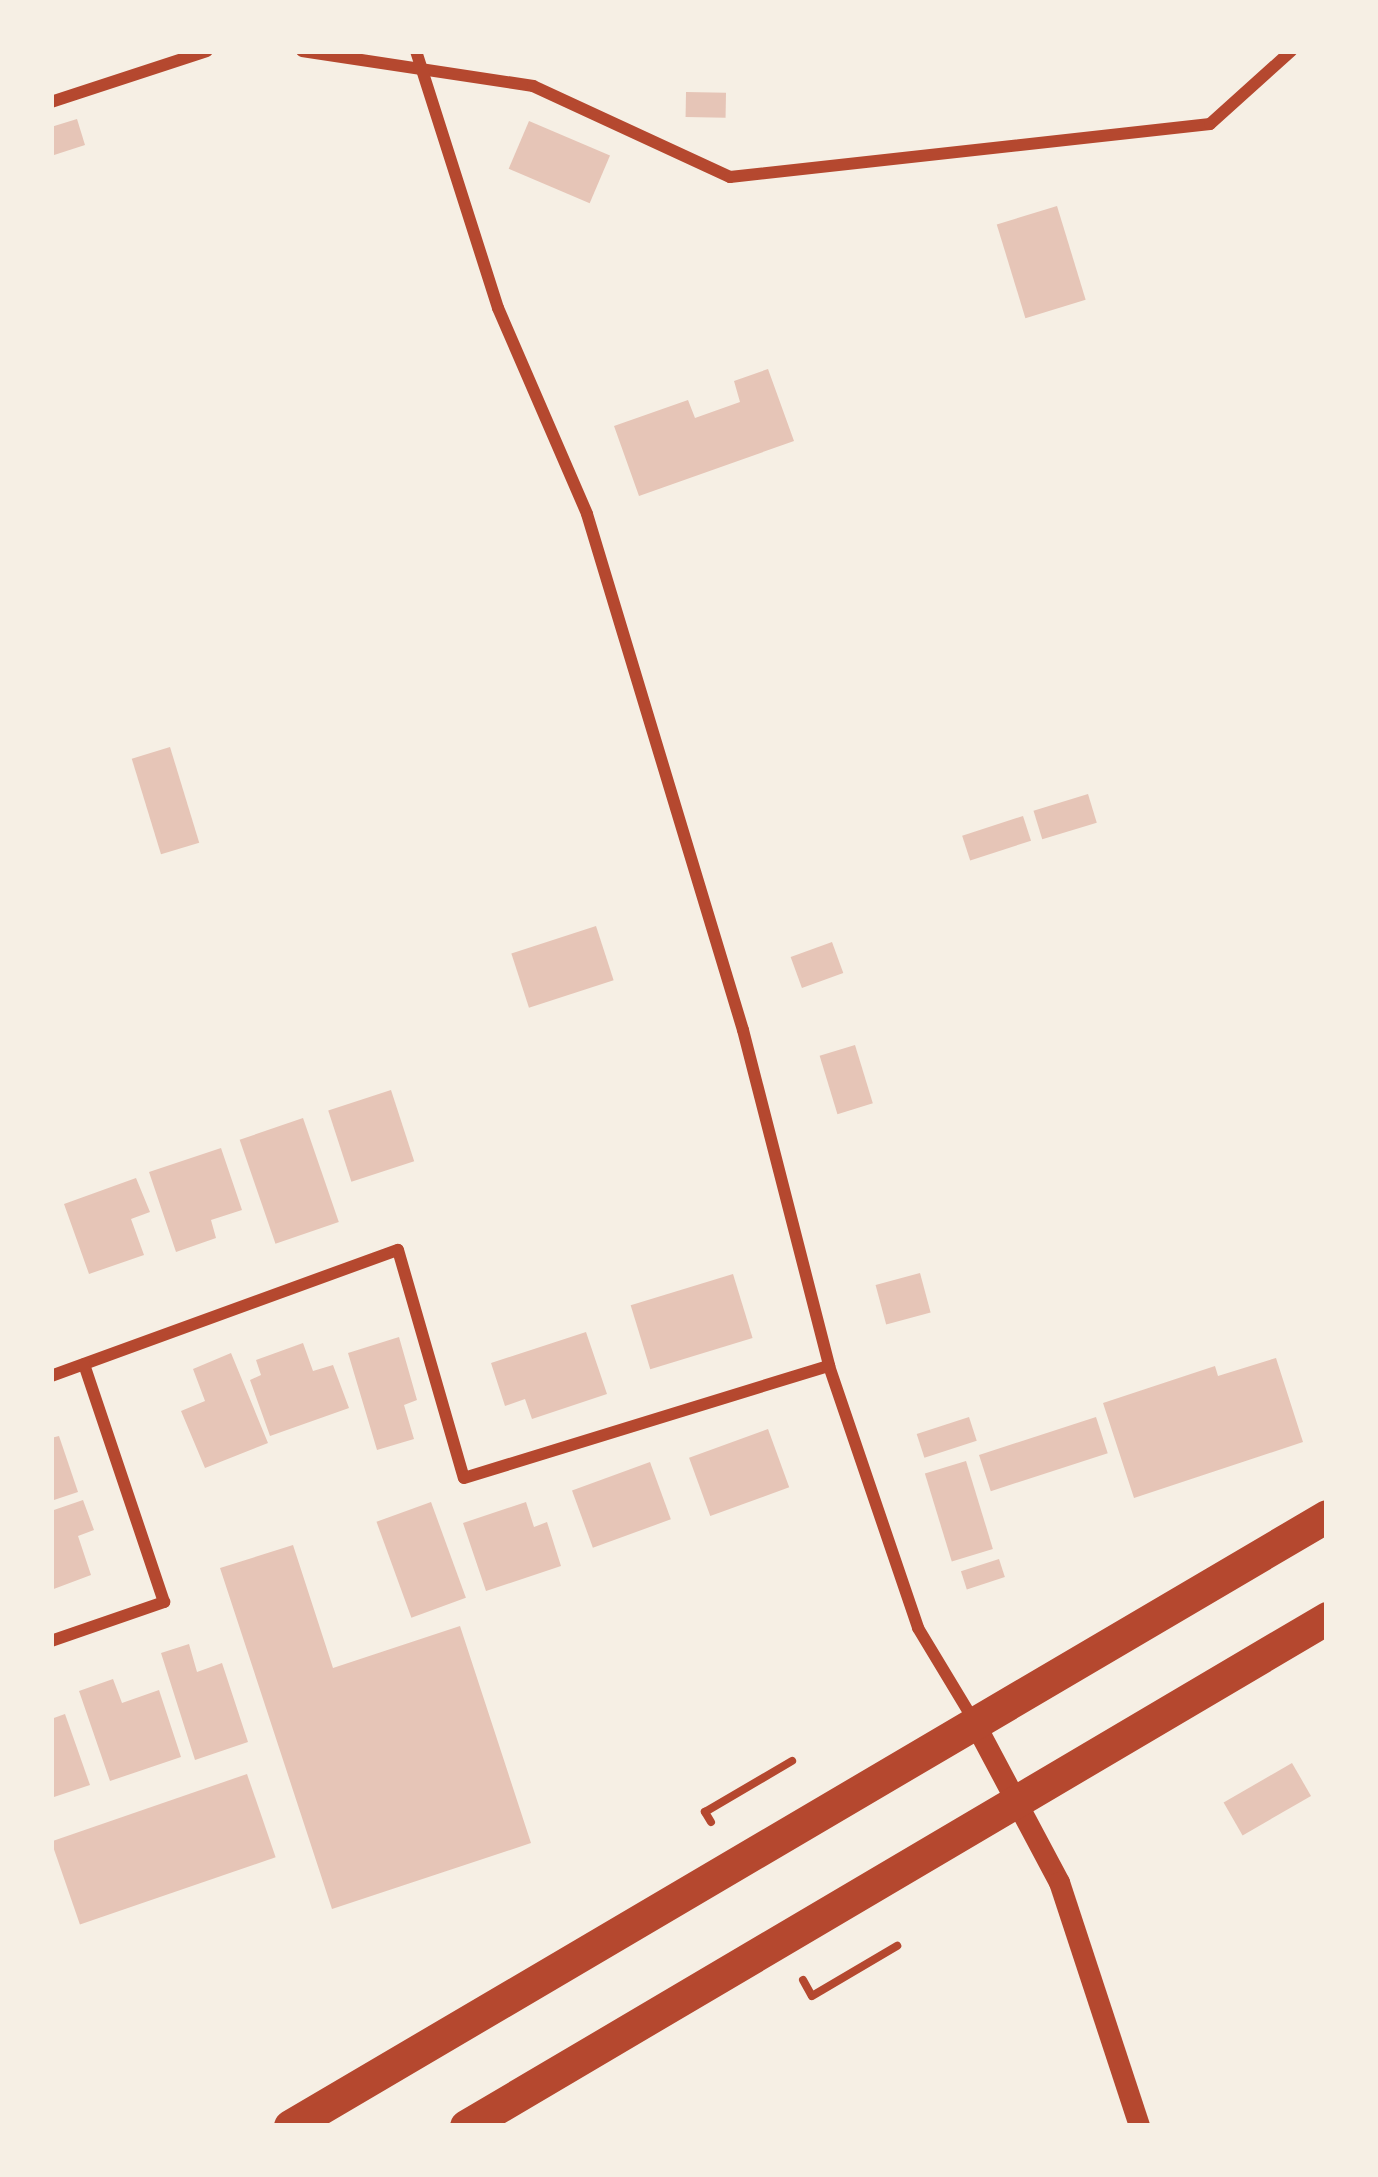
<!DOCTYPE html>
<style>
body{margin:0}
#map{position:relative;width:1378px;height:2177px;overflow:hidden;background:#f6efe4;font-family:"Golos Text",sans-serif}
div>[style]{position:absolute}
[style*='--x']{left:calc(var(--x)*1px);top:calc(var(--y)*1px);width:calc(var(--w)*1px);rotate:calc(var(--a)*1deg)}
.building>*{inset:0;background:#e6c5b7;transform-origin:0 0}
.path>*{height:8px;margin:-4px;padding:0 4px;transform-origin:4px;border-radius:4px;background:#b5482f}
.minor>*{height:12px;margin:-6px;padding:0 6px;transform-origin:6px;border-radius:6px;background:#b5482f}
.tertiary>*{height:21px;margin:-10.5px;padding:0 10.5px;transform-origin:10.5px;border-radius:10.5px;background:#b5482f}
.trunk>*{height:33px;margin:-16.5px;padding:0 16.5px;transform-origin:16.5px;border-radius:16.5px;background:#b5482f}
span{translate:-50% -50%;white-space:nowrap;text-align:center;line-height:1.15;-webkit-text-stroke:12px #f6efe4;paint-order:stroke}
.frame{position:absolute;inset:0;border:54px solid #f6efe4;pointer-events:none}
</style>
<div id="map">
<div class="building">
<i style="left:686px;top:92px;width:40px;height:25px;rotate:1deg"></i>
<i style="clip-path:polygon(77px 119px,85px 145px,51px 156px,51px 127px)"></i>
<i style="left:529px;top:121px;width:88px;height:52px;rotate:23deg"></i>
<i style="left:1057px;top:206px;width:98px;height:63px;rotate:73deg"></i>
<i style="clip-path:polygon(768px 369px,794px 441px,639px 496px,614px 426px,688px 400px,695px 418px,740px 402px,734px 381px)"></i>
<i style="left:170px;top:747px;width:100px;height:40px;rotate:73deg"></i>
<i style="left:1088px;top:794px;width:30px;height:57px;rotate:73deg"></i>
<i style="left:1023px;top:816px;width:26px;height:64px;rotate:72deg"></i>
<i style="left:596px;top:926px;width:57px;height:89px;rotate:72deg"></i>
<i style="left:832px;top:942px;width:33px;height:44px;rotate:70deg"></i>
<i style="left:855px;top:1045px;width:61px;height:37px;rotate:73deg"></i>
<i style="left:391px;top:1090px;width:75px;height:66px;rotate:72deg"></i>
<i style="left:303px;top:1118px;width:110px;height:67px;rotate:71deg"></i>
<i style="clip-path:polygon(221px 1148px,242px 1210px,211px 1220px,216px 1238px,176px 1252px,149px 1172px)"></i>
<i style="clip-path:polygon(136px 1178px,150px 1212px,131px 1219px,144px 1255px,89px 1274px,64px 1204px)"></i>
<i style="left:920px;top:1273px;width:41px;height:46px;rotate:75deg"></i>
<i style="left:733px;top:1274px;width:67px;height:107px;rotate:73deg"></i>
<i style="clip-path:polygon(586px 1332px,607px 1394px,532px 1419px,525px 1399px,505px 1406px,491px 1363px)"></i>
<i style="clip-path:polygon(399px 1337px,417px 1400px,404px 1405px,414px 1439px,377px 1450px,348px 1353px)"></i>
<i style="clip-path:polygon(303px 1343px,313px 1371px,333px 1365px,349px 1408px,270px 1436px,250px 1380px,261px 1375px,256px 1360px)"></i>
<i style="clip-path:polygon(231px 1353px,268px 1443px,205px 1468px,181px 1411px,205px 1401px,193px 1369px)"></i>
<i style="clip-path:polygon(1276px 1358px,1303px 1442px,1134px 1498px,1103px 1403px,1215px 1366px,1218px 1376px)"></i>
<i style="left:969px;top:1417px;width:25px;height:55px;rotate:72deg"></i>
<i style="left:1096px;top:1417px;width:38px;height:123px;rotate:72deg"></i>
<i style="left:768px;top:1429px;width:62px;height:84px;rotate:70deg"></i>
<i style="clip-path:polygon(59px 1436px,78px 1492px,51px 1501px,51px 1438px)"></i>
<i style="left:966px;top:1461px;width:92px;height:43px;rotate:73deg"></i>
<i style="left:650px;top:1462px;width:61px;height:83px;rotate:70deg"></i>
<i style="clip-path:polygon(83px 1500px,94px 1530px,78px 1536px,91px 1575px,51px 1590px,51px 1511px)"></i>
<i style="left:431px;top:1502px;width:102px;height:58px;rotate:70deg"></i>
<i style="clip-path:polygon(526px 1502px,534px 1527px,547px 1522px,561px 1566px,486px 1591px,463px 1523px)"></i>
<i style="clip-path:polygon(293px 1545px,333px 1668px,460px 1626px,531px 1843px,332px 1909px,220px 1568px)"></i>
<i style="left:999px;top:1559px;width:19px;height:40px;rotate:72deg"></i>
<i style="clip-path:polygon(189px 1644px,197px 1672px,222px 1663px,248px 1742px,195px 1760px,161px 1653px)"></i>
<i style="clip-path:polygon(113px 1679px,122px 1703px,159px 1690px,181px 1757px,110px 1781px,79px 1691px)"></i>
<i style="clip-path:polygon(65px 1714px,90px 1785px,51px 1798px,51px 1719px)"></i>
<i style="left:1292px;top:1763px;width:38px;height:79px;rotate:60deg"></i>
<i style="left:247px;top:1774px;width:88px;height:207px;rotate:71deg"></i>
</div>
<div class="path">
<i style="--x:711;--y:1822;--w:12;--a:-121"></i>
<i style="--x:705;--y:1812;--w:101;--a:-30.4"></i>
<i style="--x:803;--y:1980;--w:18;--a:61"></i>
<i style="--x:812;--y:1996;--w:99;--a:-30.5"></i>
</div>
<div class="minor">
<i style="--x:302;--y:51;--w:234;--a:8.6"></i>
<i style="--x:533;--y:86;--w:217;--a:24.8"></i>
<i style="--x:730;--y:177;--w:483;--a:-6.3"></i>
<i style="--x:1210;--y:124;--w:109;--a:-42"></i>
<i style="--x:416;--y:51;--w:270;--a:72.3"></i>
<i style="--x:498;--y:308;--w:224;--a:66.6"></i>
<i style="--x:587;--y:514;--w:539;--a:73.18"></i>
<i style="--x:743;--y:1030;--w:347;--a:75.6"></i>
<i style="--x:829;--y:1366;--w:277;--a:71.2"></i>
<i style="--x:918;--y:1628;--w:106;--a:58.9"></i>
<i style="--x:51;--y:102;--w:164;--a:-18.1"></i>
<i style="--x:51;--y:1376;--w:369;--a:-20"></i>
<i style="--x:398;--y:1250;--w:237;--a:73.9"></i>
<i style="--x:464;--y:1478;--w:382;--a:-17.1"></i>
<i style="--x:51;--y:1641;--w:120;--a:-19"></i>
<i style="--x:164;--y:1602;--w:251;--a:-108.6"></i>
</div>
<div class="tertiary">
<i style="--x:976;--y:1726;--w:177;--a:62"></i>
<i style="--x:1059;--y:1882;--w:257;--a:71.8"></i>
</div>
<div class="trunk">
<i style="--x:290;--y:2126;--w:1203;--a:-30.47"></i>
<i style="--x:466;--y:2126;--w:1000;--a:-30.54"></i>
</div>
<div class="frame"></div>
</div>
